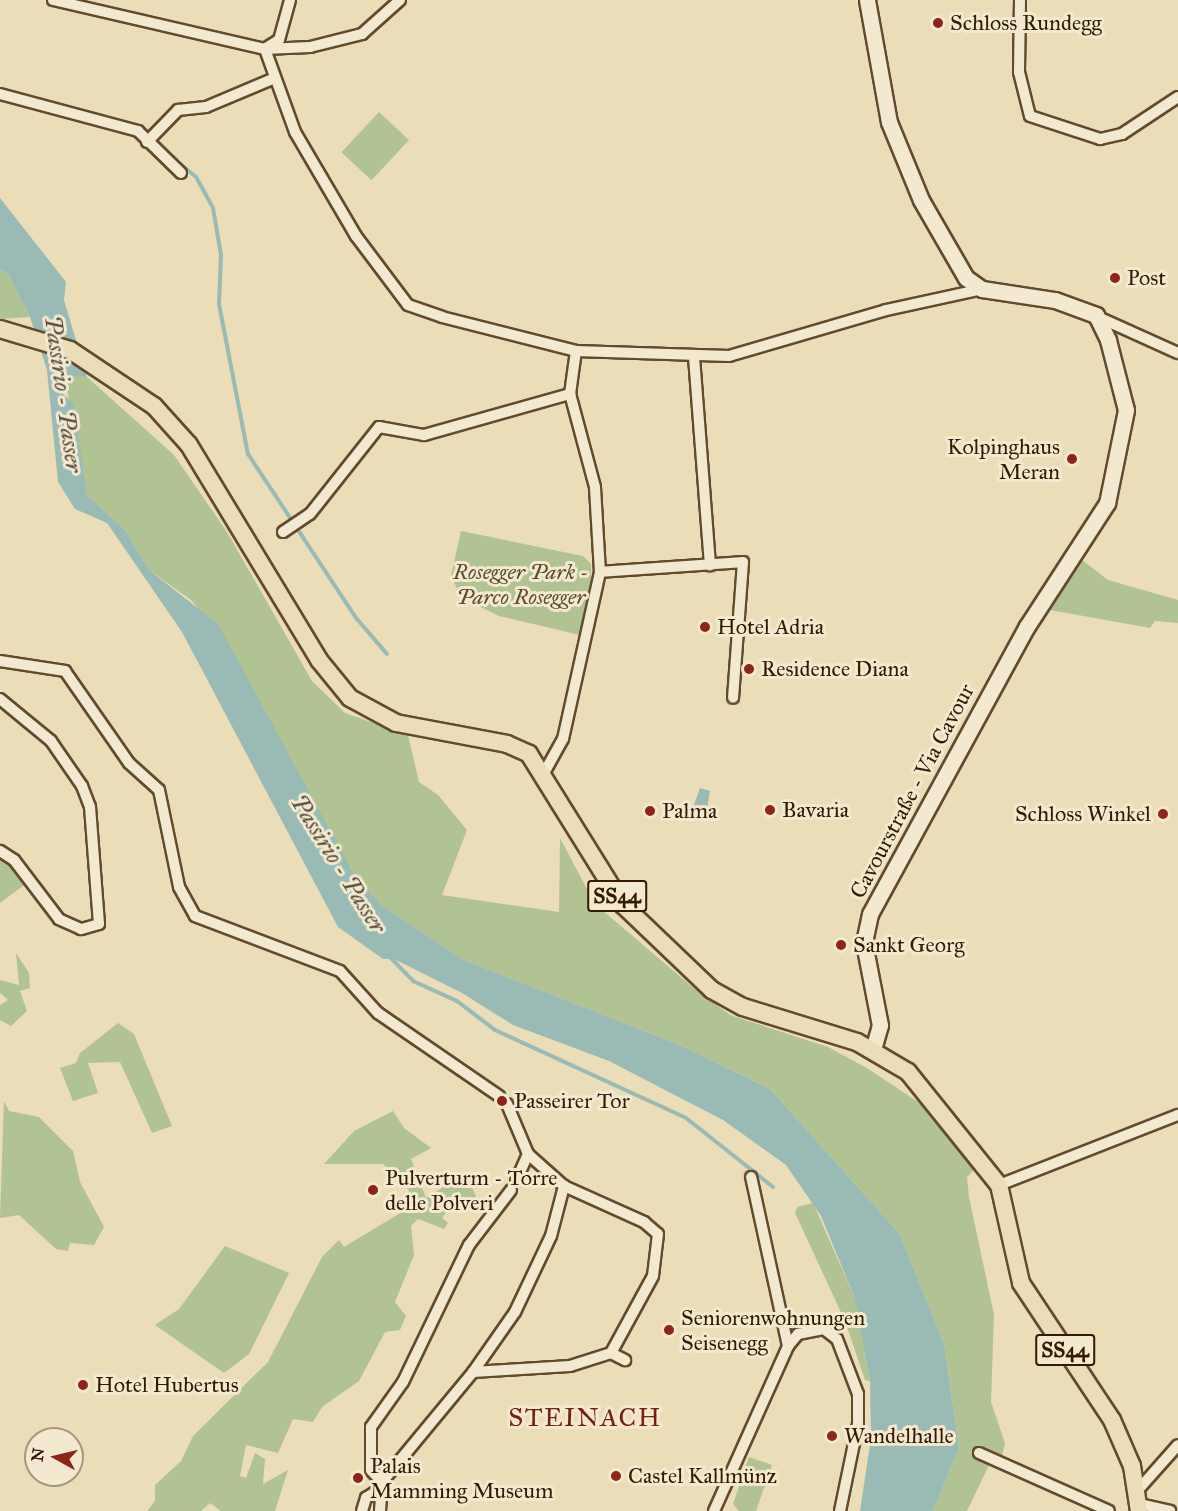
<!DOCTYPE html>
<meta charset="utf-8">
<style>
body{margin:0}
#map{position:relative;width:1178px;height:1511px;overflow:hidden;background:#ebddb7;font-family:"IM FELL Great Primer",serif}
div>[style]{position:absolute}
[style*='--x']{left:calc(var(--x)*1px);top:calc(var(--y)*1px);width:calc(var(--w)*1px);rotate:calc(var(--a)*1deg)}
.green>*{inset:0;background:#b1c293;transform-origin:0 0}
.water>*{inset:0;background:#9abab6}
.stream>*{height:4px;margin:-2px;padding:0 2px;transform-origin:2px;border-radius:2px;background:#9abab6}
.roads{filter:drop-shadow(2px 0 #634a2f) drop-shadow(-2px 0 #634a2f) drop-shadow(0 2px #634a2f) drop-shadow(0 -2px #634a2f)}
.street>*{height:10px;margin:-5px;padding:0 5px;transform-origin:5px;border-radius:5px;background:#f2e9d0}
.secondary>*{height:15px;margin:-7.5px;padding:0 7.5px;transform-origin:7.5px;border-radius:7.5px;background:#f2e9d0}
.primary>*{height:16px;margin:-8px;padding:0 8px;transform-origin:8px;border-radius:8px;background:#ebddb7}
.dots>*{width:16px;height:16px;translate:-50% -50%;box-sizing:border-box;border:3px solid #f2e9d0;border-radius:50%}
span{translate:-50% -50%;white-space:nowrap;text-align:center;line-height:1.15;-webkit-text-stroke:6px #f2e9d0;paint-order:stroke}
.shield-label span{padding:2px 4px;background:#f2e9d0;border:2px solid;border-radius:4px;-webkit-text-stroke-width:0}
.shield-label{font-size:21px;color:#361902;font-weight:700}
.poi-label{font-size:22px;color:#361902}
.left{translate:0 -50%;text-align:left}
.right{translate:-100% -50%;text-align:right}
.park-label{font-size:22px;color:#5b4c2e;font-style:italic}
.street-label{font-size:22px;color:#361902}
.water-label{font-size:24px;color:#544938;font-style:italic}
.quarter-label{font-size:26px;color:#7a1f14;letter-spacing:1.5px}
.north{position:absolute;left:24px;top:1427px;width:60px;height:60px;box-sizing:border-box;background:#f2e9d0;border:2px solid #a7967e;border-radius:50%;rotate:278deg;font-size:16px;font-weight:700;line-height:24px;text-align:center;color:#361902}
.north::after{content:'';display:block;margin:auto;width:21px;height:27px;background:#8f2418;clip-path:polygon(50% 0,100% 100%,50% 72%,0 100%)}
</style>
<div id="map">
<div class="green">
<i style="left:379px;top:112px;width:41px;height:55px;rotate:43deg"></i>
<i style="clip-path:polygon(0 269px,8px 274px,30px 317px,0 319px)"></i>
<i style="clip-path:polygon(64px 374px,87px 377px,174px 455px,227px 532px,312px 681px,345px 713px,408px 735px,419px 782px,438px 795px,467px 830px,442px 895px,559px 912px,560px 838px,595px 904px,690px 985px,730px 1015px,828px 1047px,867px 1068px,924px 1106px,975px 1169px,967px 1177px,969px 1197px,994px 1315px,991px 1402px,1005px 1443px,1000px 1464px,991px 1461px,967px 1511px,933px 1511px,959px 1448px,944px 1343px,899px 1233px,770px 1089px,682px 1046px,464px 960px,380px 904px,352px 873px,206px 618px,191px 600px,149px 570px,126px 531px,87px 495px)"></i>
<i style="clip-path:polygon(461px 531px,583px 556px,591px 564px,591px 580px,580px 635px,499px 616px,462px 598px,451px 576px)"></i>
<i style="clip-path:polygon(1082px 560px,1108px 580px,1178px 600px,1178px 623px,1155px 621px,1150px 628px,1050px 610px)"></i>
<i style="clip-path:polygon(0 855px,28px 882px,0 903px)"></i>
<i style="clip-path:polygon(16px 953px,29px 973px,30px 988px,20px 991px,27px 1011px,11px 1026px,0 1020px,0 1005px,8px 1000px,0 993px,0 980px,19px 985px)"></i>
<i style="clip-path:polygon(118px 1023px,134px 1034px,172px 1126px,152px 1133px,120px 1062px,88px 1063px,98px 1093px,73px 1101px,60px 1068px,76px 1063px,80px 1053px)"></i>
<i style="clip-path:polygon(4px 1101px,9px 1111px,39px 1117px,73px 1151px,80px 1182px,104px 1227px,94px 1245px,70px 1243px,68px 1251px,56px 1249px,19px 1215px,0 1218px)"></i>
<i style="clip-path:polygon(393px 1111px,404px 1128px,431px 1148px,411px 1159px,426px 1198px,445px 1186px,471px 1186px,476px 1196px,461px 1212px,449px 1207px,442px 1218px,448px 1223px,444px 1229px,418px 1219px,411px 1226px,414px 1255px,395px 1302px,406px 1316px,400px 1330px,385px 1332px,359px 1381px,322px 1407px,313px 1422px,293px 1419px,278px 1453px,246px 1445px,240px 1476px,246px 1478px,255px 1453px,265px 1459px,263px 1484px,288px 1470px,275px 1511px,221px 1511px,210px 1503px,201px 1511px,147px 1511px,155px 1501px,155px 1485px,181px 1461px,193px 1436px,268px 1362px,322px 1257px,339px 1240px,344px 1247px,402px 1212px,409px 1190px,383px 1164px,324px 1164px,354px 1131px)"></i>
<i style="clip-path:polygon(813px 1203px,854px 1296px,870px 1381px,865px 1380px,845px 1321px,795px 1213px,797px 1207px)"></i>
<i style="clip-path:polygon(225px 1246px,289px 1273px,249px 1354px,224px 1373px,155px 1325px,179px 1309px)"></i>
<i style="clip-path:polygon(749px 1457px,772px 1465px,756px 1511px,739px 1511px,733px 1504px)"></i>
</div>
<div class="water">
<i style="clip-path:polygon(0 198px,66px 282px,64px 300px,87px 377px,64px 375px,63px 394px,73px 403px,87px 495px,126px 531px,149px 570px,218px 624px,353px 873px,380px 904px,464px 960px,682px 1046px,770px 1089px,899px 1233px,944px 1343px,959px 1448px,933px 1511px,860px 1511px,871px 1438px,870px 1381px,854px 1296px,821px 1216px,786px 1165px,723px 1120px,609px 1061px,513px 1025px,462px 993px,394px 959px,383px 959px,338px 927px,182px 632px,107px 523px,75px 509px,58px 482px,47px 370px,30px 317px,8px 274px,0 269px)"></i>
<i style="clip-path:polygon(700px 788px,710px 791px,705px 821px,690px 816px)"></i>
</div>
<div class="stream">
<i style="--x:177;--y:162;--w:24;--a:38"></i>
<i style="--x:196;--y:177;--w:35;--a:61"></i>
<i style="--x:213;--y:208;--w:48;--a:80.3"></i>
<i style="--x:221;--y:255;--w:49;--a:92.3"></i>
<i style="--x:219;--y:304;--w:153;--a:79.1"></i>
<i style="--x:248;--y:454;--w:198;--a:56.6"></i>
<i style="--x:357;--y:619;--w:46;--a:49.4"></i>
<i style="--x:389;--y:956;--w:35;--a:46"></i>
<i style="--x:413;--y:981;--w:48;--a:24.4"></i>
<i style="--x:457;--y:1001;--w:48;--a:37.3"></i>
<i style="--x:495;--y:1030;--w:210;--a:24.7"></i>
<i style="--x:686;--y:1118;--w:111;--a:38.4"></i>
</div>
<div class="roads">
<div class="street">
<i style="--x:53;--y:0;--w:218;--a:13"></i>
<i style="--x:265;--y:49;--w:45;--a:-2.5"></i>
<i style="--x:310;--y:47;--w:54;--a:-14"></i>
<i style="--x:362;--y:34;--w:51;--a:-41.8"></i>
<i style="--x:1020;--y:0;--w:72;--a:90.8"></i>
<i style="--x:1019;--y:72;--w:45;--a:76"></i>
<i style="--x:1030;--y:116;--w:74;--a:18.2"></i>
<i style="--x:1100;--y:139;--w:23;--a:-13"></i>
<i style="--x:1122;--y:134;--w:67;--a:-33.5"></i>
<i style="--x:266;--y:48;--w:15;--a:-32"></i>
<i style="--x:279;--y:40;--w:41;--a:-74.6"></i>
<i style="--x:265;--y:49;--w:88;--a:70.1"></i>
<i style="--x:295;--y:132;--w:121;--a:59.6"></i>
<i style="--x:356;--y:236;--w:86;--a:53"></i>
<i style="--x:408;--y:305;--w:36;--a:19"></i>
<i style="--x:442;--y:317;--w:138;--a:14.2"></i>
<i style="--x:576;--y:351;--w:153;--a:1.9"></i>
<i style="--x:729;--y:356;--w:164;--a:-16.3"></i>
<i style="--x:886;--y:310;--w:98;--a:-12.3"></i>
<i style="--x:0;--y:94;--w:143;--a:15"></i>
<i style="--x:138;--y:131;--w:60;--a:44.3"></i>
<i style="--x:147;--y:142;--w:45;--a:-45.9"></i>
<i style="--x:178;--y:110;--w:28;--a:-6"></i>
<i style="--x:206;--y:107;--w:75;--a:-22.8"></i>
<i style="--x:1096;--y:316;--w:90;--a:24.3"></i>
<i style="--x:694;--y:357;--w:209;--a:85.6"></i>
<i style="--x:283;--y:532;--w:32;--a:-34"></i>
<i style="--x:310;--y:514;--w:111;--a:-51.6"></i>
<i style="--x:379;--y:427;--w:46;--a:10.1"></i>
<i style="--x:424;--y:435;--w:152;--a:-15.7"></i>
<i style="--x:600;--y:572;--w:143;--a:-4"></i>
<i style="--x:743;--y:562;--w:136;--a:94.2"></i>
<i style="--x:0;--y:661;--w:66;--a:8.7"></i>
<i style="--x:65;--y:671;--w:112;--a:55.2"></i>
<i style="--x:129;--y:763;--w:40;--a:42"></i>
<i style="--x:159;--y:790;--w:99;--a:78.3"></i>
<i style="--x:179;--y:887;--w:33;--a:61"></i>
<i style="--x:195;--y:916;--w:155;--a:20.8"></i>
<i style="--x:340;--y:971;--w:57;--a:47.9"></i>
<i style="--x:378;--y:1013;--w:147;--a:34.4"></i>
<i style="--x:0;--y:699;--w:66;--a:39.5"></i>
<i style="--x:51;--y:741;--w:55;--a:55.4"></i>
<i style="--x:82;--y:786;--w:22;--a:69"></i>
<i style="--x:90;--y:807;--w:117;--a:85.6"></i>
<i style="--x:99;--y:924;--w:19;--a:164"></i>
<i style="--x:81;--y:929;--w:24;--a:-156"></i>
<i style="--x:59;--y:919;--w:74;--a:-127.3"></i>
<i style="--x:14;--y:860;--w:17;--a:-147"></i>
<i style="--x:544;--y:773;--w:39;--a:-61"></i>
<i style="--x:563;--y:739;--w:171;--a:-77.5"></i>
<i style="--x:600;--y:572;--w:85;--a:-93.4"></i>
<i style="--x:595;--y:487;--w:96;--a:-105"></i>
<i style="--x:570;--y:394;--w:43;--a:-82.1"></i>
<i style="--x:507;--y:1104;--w:54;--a:67.2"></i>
<i style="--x:528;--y:1154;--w:48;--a:41.6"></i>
<i style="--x:564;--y:1186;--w:88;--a:24.2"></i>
<i style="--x:644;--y:1222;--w:18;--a:41"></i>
<i style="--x:658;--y:1234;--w:42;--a:96.8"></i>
<i style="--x:653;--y:1276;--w:88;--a:118.6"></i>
<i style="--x:516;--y:1181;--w:30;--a:-66"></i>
<i style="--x:999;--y:1185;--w:192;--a:-21.4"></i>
<i style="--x:788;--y:1346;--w:16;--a:-50"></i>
<i style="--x:798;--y:1334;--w:26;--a:-11"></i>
<i style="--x:824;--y:1329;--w:16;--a:38"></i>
<i style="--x:837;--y:1339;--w:59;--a:69.1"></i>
<i style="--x:858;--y:1394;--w:30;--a:90"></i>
<i style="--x:858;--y:1424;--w:89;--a:101.7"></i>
<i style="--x:473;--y:1372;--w:97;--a:-3.5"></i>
<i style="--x:570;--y:1366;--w:43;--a:-17.6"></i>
<i style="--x:611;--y:1353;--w:16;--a:27"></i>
<i style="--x:979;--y:1453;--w:142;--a:24"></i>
<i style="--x:382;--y:1482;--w:16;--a:-133"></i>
<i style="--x:371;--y:1470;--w:43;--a:-90"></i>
<i style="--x:371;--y:1427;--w:55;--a:-54.6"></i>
<i style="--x:403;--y:1382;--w:152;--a:-64.3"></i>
<i style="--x:469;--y:1245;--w:69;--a:-52.6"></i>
<i style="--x:1138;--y:1490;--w:60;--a:-48.4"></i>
<i style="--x:1140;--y:1504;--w:31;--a:13"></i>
<i style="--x:362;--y:1511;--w:14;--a:-73"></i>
<i style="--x:366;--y:1498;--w:17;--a:-33"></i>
<i style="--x:380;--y:1511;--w:29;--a:-86"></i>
<i style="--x:382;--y:1482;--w:143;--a:-50.4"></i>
<i style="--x:473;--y:1372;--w:73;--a:-55"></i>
<i style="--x:515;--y:1312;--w:84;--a:-64.7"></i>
<i style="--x:551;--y:1236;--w:52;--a:-75.4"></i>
<i style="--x:714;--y:1511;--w:181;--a:-65.8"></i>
<i style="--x:788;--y:1346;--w:173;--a:-102.3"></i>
</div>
<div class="secondary">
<i style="--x:867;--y:0;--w:124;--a:79.8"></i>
<i style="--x:889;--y:122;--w:84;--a:67.7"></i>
<i style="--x:921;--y:200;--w:90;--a:60"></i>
<i style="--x:966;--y:278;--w:19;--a:35"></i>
<i style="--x:982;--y:289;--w:74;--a:8.6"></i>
<i style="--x:1055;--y:300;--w:44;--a:20.1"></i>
<i style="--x:1096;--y:315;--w:28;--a:64"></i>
<i style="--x:1108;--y:340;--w:72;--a:75.6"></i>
<i style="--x:1126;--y:410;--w:95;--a:101.5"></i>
<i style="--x:1107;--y:503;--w:147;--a:123"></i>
<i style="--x:1027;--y:626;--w:328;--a:118.6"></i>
<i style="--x:870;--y:914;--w:30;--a:102"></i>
<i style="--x:864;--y:943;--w:84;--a:79"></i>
<i style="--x:880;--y:1025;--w:26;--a:106"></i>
</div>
<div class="primary">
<i style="--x:0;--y:329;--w:73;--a:16.7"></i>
<i style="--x:70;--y:350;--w:101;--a:33.7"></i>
<i style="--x:154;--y:406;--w:52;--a:48.1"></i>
<i style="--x:189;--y:445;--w:251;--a:58.8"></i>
<i style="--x:319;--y:660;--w:49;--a:50.8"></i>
<i style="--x:350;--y:698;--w:52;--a:28.5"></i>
<i style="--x:396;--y:723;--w:113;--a:10.7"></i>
<i style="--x:507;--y:744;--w:24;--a:24"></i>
<i style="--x:529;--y:754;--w:178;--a:58.1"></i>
<i style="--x:623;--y:905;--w:123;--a:43.7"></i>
<i style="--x:712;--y:990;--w:35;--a:29"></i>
<i style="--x:743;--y:1007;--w:119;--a:17.1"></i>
<i style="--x:857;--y:1042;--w:59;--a:30.5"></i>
<i style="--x:908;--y:1072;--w:145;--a:51.2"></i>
<i style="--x:999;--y:1185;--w:100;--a:77.3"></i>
<i style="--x:1021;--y:1283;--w:164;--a:56.4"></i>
<i style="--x:1112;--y:1420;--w:50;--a:66.5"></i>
<i style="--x:1132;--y:1466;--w:46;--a:81.2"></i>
</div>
</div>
<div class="dots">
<i style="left:938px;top:23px;background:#8f2418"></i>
<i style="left:1115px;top:278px;background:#8f2418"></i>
<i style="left:1072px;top:459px;background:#8f2418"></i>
<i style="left:705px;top:627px;background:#8f2418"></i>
<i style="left:749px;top:669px;background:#8f2418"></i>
<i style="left:770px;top:810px;background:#8f2418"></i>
<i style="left:650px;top:811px;background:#8f2418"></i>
<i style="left:1163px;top:814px;background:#8f2418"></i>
<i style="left:841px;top:945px;background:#8f2418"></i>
<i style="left:502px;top:1101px;background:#8f2418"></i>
<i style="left:373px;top:1190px;background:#8f2418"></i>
<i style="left:669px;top:1330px;background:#8f2418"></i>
<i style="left:83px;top:1385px;background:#8f2418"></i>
<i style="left:832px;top:1436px;background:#8f2418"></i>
<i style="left:616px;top:1476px;background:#8f2418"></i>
<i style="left:358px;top:1478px;background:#8f2418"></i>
</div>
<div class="shield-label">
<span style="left:617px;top:896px">SS44</span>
<span style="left:1065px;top:1350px">SS44</span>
</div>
<div class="poi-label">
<span class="left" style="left:950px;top:23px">Schloss Rundegg</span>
<span class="left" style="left:1127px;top:278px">Post</span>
<span class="right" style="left:1060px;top:459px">Kolpinghaus<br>Meran</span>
<span class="left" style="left:717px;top:627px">Hotel Adria</span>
<span class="left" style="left:761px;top:669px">Residence Diana</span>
<span class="left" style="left:782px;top:810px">Bavaria</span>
<span class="left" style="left:662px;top:811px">Palma</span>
<span class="right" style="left:1151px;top:814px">Schloss Winkel</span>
<span class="left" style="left:853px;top:945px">Sankt Georg</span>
<span class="left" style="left:514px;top:1101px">Passeirer Tor</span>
<span class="left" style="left:385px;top:1190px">Pulverturm - Torre<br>delle Polveri</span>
<span class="left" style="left:681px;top:1330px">Seniorenwohnungen<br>Seisenegg</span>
<span class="left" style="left:95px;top:1385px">Hotel Hubertus</span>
<span class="left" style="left:844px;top:1436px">Wandelhalle</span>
<span class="left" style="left:370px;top:1478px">Palais<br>Mamming Museum</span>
<span class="left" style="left:628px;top:1476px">Castel Kallmünz</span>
</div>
<div class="park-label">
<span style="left:521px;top:584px">Rosegger Park -<br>Parco Rosegger</span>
</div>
<div class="street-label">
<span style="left:912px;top:791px;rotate:-62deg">Cavourstraße - Via Cavour</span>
</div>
<div class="water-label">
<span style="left:63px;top:394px;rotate:82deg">Passirio - Passer</span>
<span style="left:338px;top:864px;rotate:58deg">Passirio - Passer</span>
</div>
<div class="quarter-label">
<span style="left:585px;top:1418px">STEINACH</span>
</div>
<div class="north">N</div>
</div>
